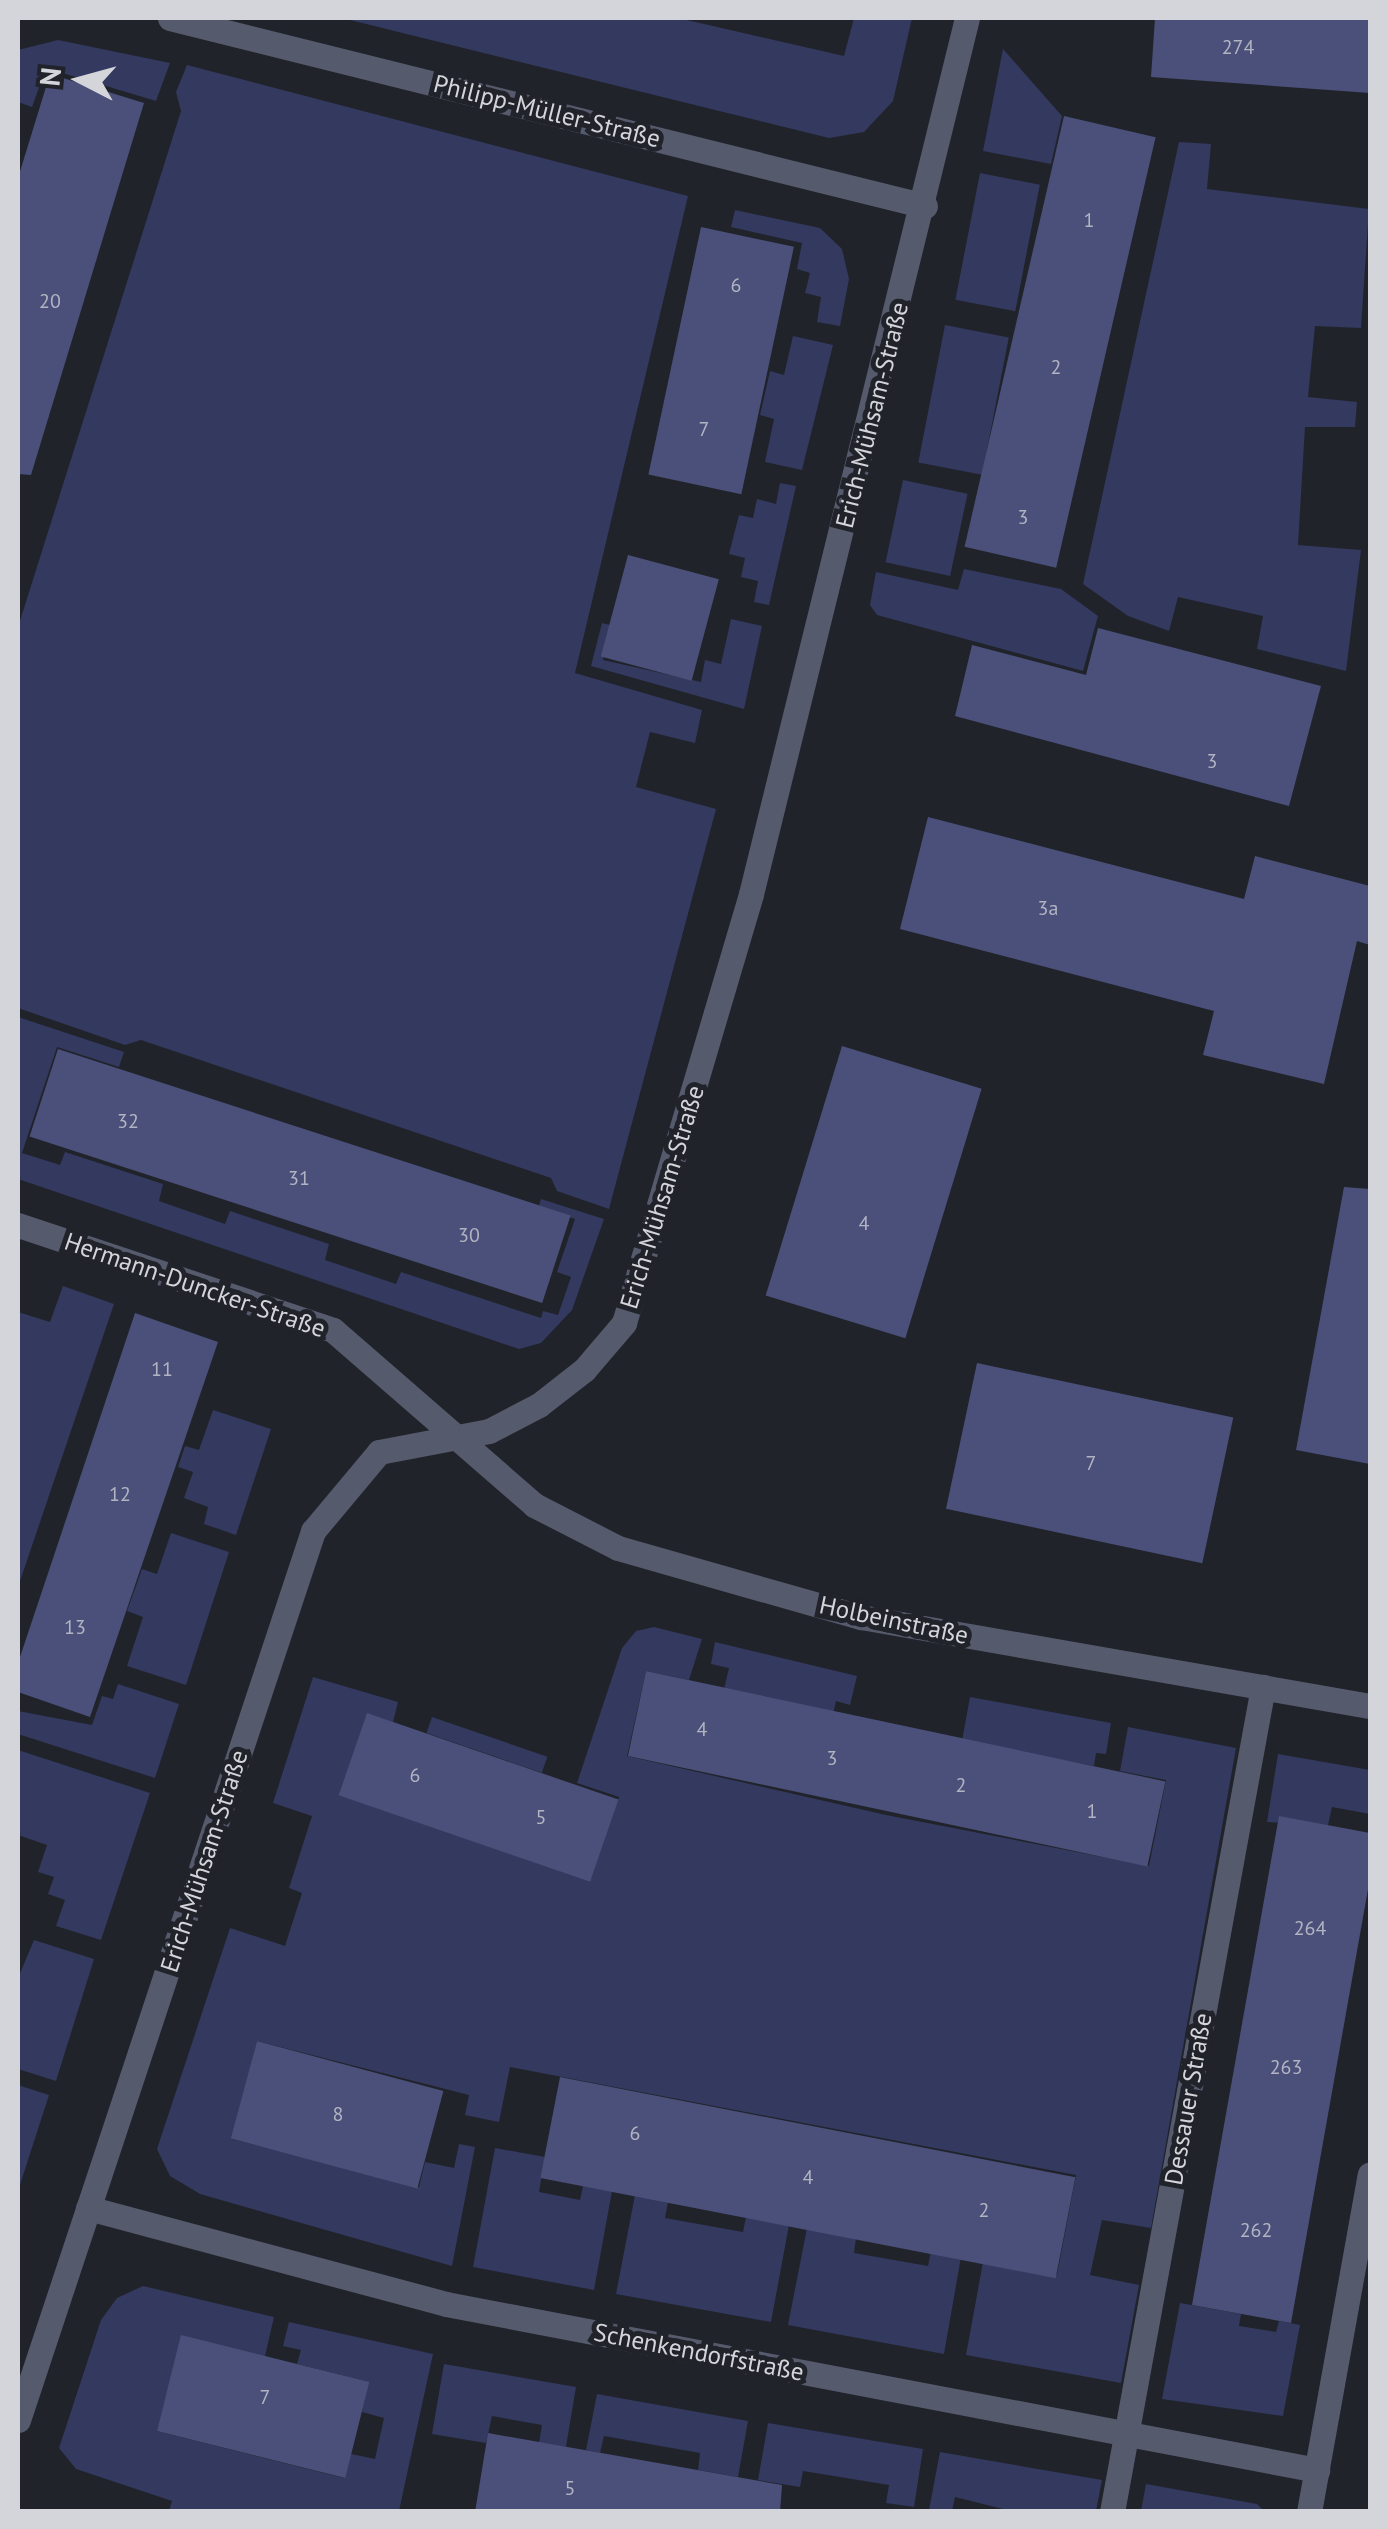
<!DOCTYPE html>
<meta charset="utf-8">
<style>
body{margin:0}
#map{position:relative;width:1388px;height:2529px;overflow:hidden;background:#21232a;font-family:"PT Sans",sans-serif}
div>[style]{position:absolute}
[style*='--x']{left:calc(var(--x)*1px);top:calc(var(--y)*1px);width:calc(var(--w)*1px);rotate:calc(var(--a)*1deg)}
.green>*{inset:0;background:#33395f;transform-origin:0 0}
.building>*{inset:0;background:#4a507a;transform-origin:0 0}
.street>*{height:25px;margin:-12.5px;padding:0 12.5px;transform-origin:12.5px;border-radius:12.5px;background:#565a6d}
span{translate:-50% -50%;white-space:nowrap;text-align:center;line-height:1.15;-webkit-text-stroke:10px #21232a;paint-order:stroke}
.number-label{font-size:20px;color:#b2b4c2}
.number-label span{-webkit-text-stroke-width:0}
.street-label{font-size:25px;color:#d4d5da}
.frame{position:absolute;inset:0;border:20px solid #d4d5da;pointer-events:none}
.north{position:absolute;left:30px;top:30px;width:100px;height:100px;-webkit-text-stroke:8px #21232a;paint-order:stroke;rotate:276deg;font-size:28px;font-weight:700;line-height:40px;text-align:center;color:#d4d5da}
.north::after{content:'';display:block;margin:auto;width:35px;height:45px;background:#d4d5da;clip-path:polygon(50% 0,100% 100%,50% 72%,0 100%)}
</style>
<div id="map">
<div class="green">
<i style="clip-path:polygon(342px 18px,678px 18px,844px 56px,854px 18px,912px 18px,893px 101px,864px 132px,829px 138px)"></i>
<i style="clip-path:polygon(58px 40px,170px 63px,156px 101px,46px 68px,32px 107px,18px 102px,18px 50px)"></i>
<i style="clip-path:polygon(1003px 49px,1062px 116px,1051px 164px,983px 151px)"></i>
<i style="clip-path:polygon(187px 65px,688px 196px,575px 673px,702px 710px,695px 743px,650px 732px,636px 787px,716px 809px,609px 1209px,557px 1191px,551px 1178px,141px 1040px,125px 1045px,18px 1008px,18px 627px,181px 111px,176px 92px)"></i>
<i style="clip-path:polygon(1179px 142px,1211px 144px,1207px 189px,1369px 209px,1361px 328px,1315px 326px,1308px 397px,1357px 402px,1355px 427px,1305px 427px,1298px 545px,1361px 550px,1346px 671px,1257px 649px,1263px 616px,1178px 597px,1169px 631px,1128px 616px,1083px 584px)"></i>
<i style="left:980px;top:173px;width:61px;height:129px;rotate:11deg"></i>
<i style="clip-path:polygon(735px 210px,820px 228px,842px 249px,849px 279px,840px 326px,817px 322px,821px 297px,805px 293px,810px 273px,797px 269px,802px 243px,731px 227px)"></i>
<i style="left:945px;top:325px;width:65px;height:140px;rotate:11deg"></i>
<i style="clip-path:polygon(793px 336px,833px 345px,802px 470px,765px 462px,774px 419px,760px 415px,770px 371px,784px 375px)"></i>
<i style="left:903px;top:480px;width:66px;height:84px;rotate:12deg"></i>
<i style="clip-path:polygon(780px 483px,796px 486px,769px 605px,754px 602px,758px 581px,741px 577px,745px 558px,729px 554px,739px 515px,753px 518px,757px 499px,776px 504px)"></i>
<i style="clip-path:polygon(964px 569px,1061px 589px,1098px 616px,1083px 671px,877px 615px,870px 605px,876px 572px,958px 590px)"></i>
<i style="clip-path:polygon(731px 619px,762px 626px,744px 709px,591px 666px,602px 623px,610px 625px,603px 660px,701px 682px,705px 660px,721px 664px)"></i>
<i style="clip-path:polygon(18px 1017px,124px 1052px,119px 1067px,57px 1047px,22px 1153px,60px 1165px,65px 1152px,163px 1184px,159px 1201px,225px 1224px,230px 1211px,329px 1244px,325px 1260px,396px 1284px,401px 1272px,541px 1318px,543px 1311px,558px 1315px,571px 1277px,557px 1272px,575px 1219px,539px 1206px,541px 1199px,604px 1219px,572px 1310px,541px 1343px,519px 1349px,18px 1179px)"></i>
<i style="clip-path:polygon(63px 1286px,114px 1304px,18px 1587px,18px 1312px,50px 1322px)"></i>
<i style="clip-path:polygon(213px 1410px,271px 1429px,236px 1535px,204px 1524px,208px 1507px,184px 1498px,193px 1472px,178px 1467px,185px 1446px,199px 1450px)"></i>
<i style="clip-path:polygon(171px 1533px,229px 1552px,186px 1685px,127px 1666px,143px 1617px,127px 1611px,142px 1569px,157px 1574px)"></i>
<i style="clip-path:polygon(654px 1627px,702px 1639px,689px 1680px,646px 1671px,627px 1756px,886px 1815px,1149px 1866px,1166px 1780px,1120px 1771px,1128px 1727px,1236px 1748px,1151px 2228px,1102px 2220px,1090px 2275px,1139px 2285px,1121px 2383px,966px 2355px,983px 2262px,1057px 2275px,1076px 2175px,510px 2067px,499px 2122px,465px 2115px,469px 2095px,257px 2041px,232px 2139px,419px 2187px,425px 2162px,454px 2168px,459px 2144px,475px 2147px,452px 2266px,200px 2194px,170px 2176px,157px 2149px,230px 1928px,285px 1946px,302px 1893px,289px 1888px,312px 1816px,273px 1803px,313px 1677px,398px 1702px,393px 1722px,367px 1714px,340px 1795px,591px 1879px,619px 1797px,577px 1783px,622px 1648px,636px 1631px)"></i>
<i style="clip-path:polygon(715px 1642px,857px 1676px,850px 1705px,836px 1701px,833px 1714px,724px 1689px,729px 1668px,711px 1664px)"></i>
<i style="clip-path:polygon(118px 1684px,179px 1704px,155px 1778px,18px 1734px,18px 1711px,92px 1725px,102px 1696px,113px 1699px)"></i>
<i style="clip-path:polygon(970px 1697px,1111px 1723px,1106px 1754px,1096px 1753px,1094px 1766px,962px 1741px)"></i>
<i style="left:432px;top:1717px;width:122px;height:17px;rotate:19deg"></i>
<i style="clip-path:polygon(18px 1750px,150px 1793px,101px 1940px,56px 1926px,65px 1900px,48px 1894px,54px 1877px,38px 1872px,47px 1845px,18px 1835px)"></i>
<i style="clip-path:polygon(1278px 1754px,1370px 1770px,1370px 1814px,1332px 1807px,1328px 1825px,1267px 1822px)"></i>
<i style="clip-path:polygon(34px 1940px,94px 1959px,56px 2081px,18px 2069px,18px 1978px)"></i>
<i style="clip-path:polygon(18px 2085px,49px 2095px,18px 2191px)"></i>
<i style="clip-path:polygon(495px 2148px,545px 2157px,539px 2192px,580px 2200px,583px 2186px,612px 2191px,594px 2290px,473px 2267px)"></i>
<i style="clip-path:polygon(635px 2195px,668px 2202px,665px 2218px,743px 2232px,746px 2217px,789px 2225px,771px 2322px,616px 2294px)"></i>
<i style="clip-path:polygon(807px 2228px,856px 2238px,854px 2253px,928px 2266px,931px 2251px,961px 2257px,944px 2354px,788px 2325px)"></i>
<i style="clip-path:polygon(143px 2286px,274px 2317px,265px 2356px,157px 2431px,344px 2478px,351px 2454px,375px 2459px,384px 2418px,362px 2412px,368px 2382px,297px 2364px,301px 2350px,283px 2346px,289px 2322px,433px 2354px,399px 2511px,169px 2511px,172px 2501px,76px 2469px,59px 2448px,101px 2320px,117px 2298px)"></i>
<i style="clip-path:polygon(1180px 2303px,1241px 2314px,1239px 2326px,1276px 2332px,1279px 2321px,1300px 2325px,1283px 2416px,1162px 2399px)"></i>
<i style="clip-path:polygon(444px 2364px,576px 2387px,566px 2447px,539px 2443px,542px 2425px,492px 2416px,486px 2443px,432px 2434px)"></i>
<i style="clip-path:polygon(597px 2394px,748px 2421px,738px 2477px,698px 2470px,700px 2453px,604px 2436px,600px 2453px,586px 2450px)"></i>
<i style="clip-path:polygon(768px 2423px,923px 2449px,914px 2507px,886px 2503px,889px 2485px,803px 2471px,800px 2487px,758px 2480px)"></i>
<i style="clip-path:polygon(940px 2452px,1102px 2480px,1096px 2511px,1011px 2511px,955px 2497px,952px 2511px,929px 2510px)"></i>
<i style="clip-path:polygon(1146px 2484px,1257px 2504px,1264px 2511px,1141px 2511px)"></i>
</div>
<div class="building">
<i style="clip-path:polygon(1155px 18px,1370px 18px,1370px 93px,1151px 77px)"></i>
<i style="clip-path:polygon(50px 74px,144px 103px,31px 475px,18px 474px,18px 178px)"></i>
<i style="left:1064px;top:116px;width:94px;height:442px;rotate:13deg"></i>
<i style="left:701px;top:227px;width:95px;height:253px;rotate:12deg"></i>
<i style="left:628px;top:555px;width:94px;height:105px;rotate:15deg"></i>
<i style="clip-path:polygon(1098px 628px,1321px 686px,1289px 806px,955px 716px,972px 645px,1086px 675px)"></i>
<i style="clip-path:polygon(928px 817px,1244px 899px,1255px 856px,1370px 886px,1370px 945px,1357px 941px,1324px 1084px,1203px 1055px,1214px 1011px,900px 929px)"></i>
<i style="left:842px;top:1046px;width:146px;height:261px;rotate:17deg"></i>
<i style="left:58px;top:1049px;width:539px;height:92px;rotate:18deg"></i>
<i style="clip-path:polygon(1344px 1187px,1370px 1189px,1370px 1464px,1296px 1450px)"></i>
<i style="clip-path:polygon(135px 1313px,218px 1342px,90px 1717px,18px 1692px,18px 1663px)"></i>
<i style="left:977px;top:1363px;width:262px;height:149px;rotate:12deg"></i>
<i style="left:646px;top:1671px;width:531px;height:87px;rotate:12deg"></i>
<i style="left:367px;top:1713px;width:266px;height:87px;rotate:19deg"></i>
<i style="clip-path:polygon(1279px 1816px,1370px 1833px,1370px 1878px,1291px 2323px,1192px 2305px)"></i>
<i style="left:257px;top:2041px;width:193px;height:101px;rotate:15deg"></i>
<i style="left:560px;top:2077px;width:525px;height:103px;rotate:11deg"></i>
<i style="left:181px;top:2335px;width:194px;height:99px;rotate:14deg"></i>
<i style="clip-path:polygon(488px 2433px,782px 2485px,780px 2512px,475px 2512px)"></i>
</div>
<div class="street">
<i style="--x:170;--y:18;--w:778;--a:13.98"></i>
<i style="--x:18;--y:1225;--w:332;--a:18.4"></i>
<i style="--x:333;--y:1330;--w:267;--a:41"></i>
<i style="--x:534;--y:1505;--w:94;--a:27.1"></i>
<i style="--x:618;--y:1548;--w:253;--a:15.9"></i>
<i style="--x:861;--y:1617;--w:517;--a:9.92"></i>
<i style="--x:88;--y:2208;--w:371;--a:15"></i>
<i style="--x:446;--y:2304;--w:887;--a:10.79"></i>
<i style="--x:18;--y:2420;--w:937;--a:-71.64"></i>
<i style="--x:313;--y:1531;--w:103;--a:-50.1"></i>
<i style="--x:379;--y:1452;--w:112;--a:-10.8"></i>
<i style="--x:489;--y:1431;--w:56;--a:-27.5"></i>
<i style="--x:539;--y:1405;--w:57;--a:-37.9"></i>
<i style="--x:584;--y:1370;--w:62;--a:-49.6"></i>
<i style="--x:624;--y:1323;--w:447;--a:-73.5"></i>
<i style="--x:751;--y:894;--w:902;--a:-76.15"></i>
<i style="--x:1112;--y:2512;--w:839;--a:-79.63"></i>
<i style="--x:1309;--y:2512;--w:343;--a:-79.8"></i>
</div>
<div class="number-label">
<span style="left:1238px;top:47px">274</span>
<span style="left:1089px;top:220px">1</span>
<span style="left:736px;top:285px">6</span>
<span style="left:50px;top:301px">20</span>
<span style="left:1056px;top:367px">2</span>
<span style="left:704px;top:429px">7</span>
<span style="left:1023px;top:517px">3</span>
<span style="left:1212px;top:761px">3</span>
<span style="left:1048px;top:908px">3a</span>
<span style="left:128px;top:1121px">32</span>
<span style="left:299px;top:1178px">31</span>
<span style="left:864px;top:1223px">4</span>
<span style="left:469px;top:1235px">30</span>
<span style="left:162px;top:1369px">11</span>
<span style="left:1091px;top:1463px">7</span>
<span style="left:120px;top:1494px">12</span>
<span style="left:75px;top:1627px">13</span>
<span style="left:702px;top:1729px">4</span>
<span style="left:832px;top:1758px">3</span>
<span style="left:415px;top:1775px">6</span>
<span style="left:961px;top:1785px">2</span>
<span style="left:1092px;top:1811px">1</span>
<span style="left:541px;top:1817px">5</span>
<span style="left:1310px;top:1928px">264</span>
<span style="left:1286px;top:2067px">263</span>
<span style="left:338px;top:2114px">8</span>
<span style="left:635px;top:2133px">6</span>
<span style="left:808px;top:2177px">4</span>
<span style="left:984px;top:2210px">2</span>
<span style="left:1256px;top:2230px">262</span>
<span style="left:265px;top:2397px">7</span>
<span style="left:570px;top:2488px">5</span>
</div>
<div class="street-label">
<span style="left:547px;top:111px;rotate:14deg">Philipp-Müller-Straße</span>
<span style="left:872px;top:415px;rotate:-76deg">Erich-Mühsam-Straße</span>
<span style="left:662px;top:1197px;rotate:-73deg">Erich-Mühsam-Straße</span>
<span style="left:195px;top:1285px;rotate:19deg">Hermann-Duncker-Straße</span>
<span style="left:894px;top:1620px;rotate:12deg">Holbeinstraße</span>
<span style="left:204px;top:1861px;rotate:-72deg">Erich-Mühsam-Straße</span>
<span style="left:1188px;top:2099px;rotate:-80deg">Dessauer Straße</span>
<span style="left:699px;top:2352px;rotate:11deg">Schenkendorfstraße</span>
</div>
<div class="frame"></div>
<div class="north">N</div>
</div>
